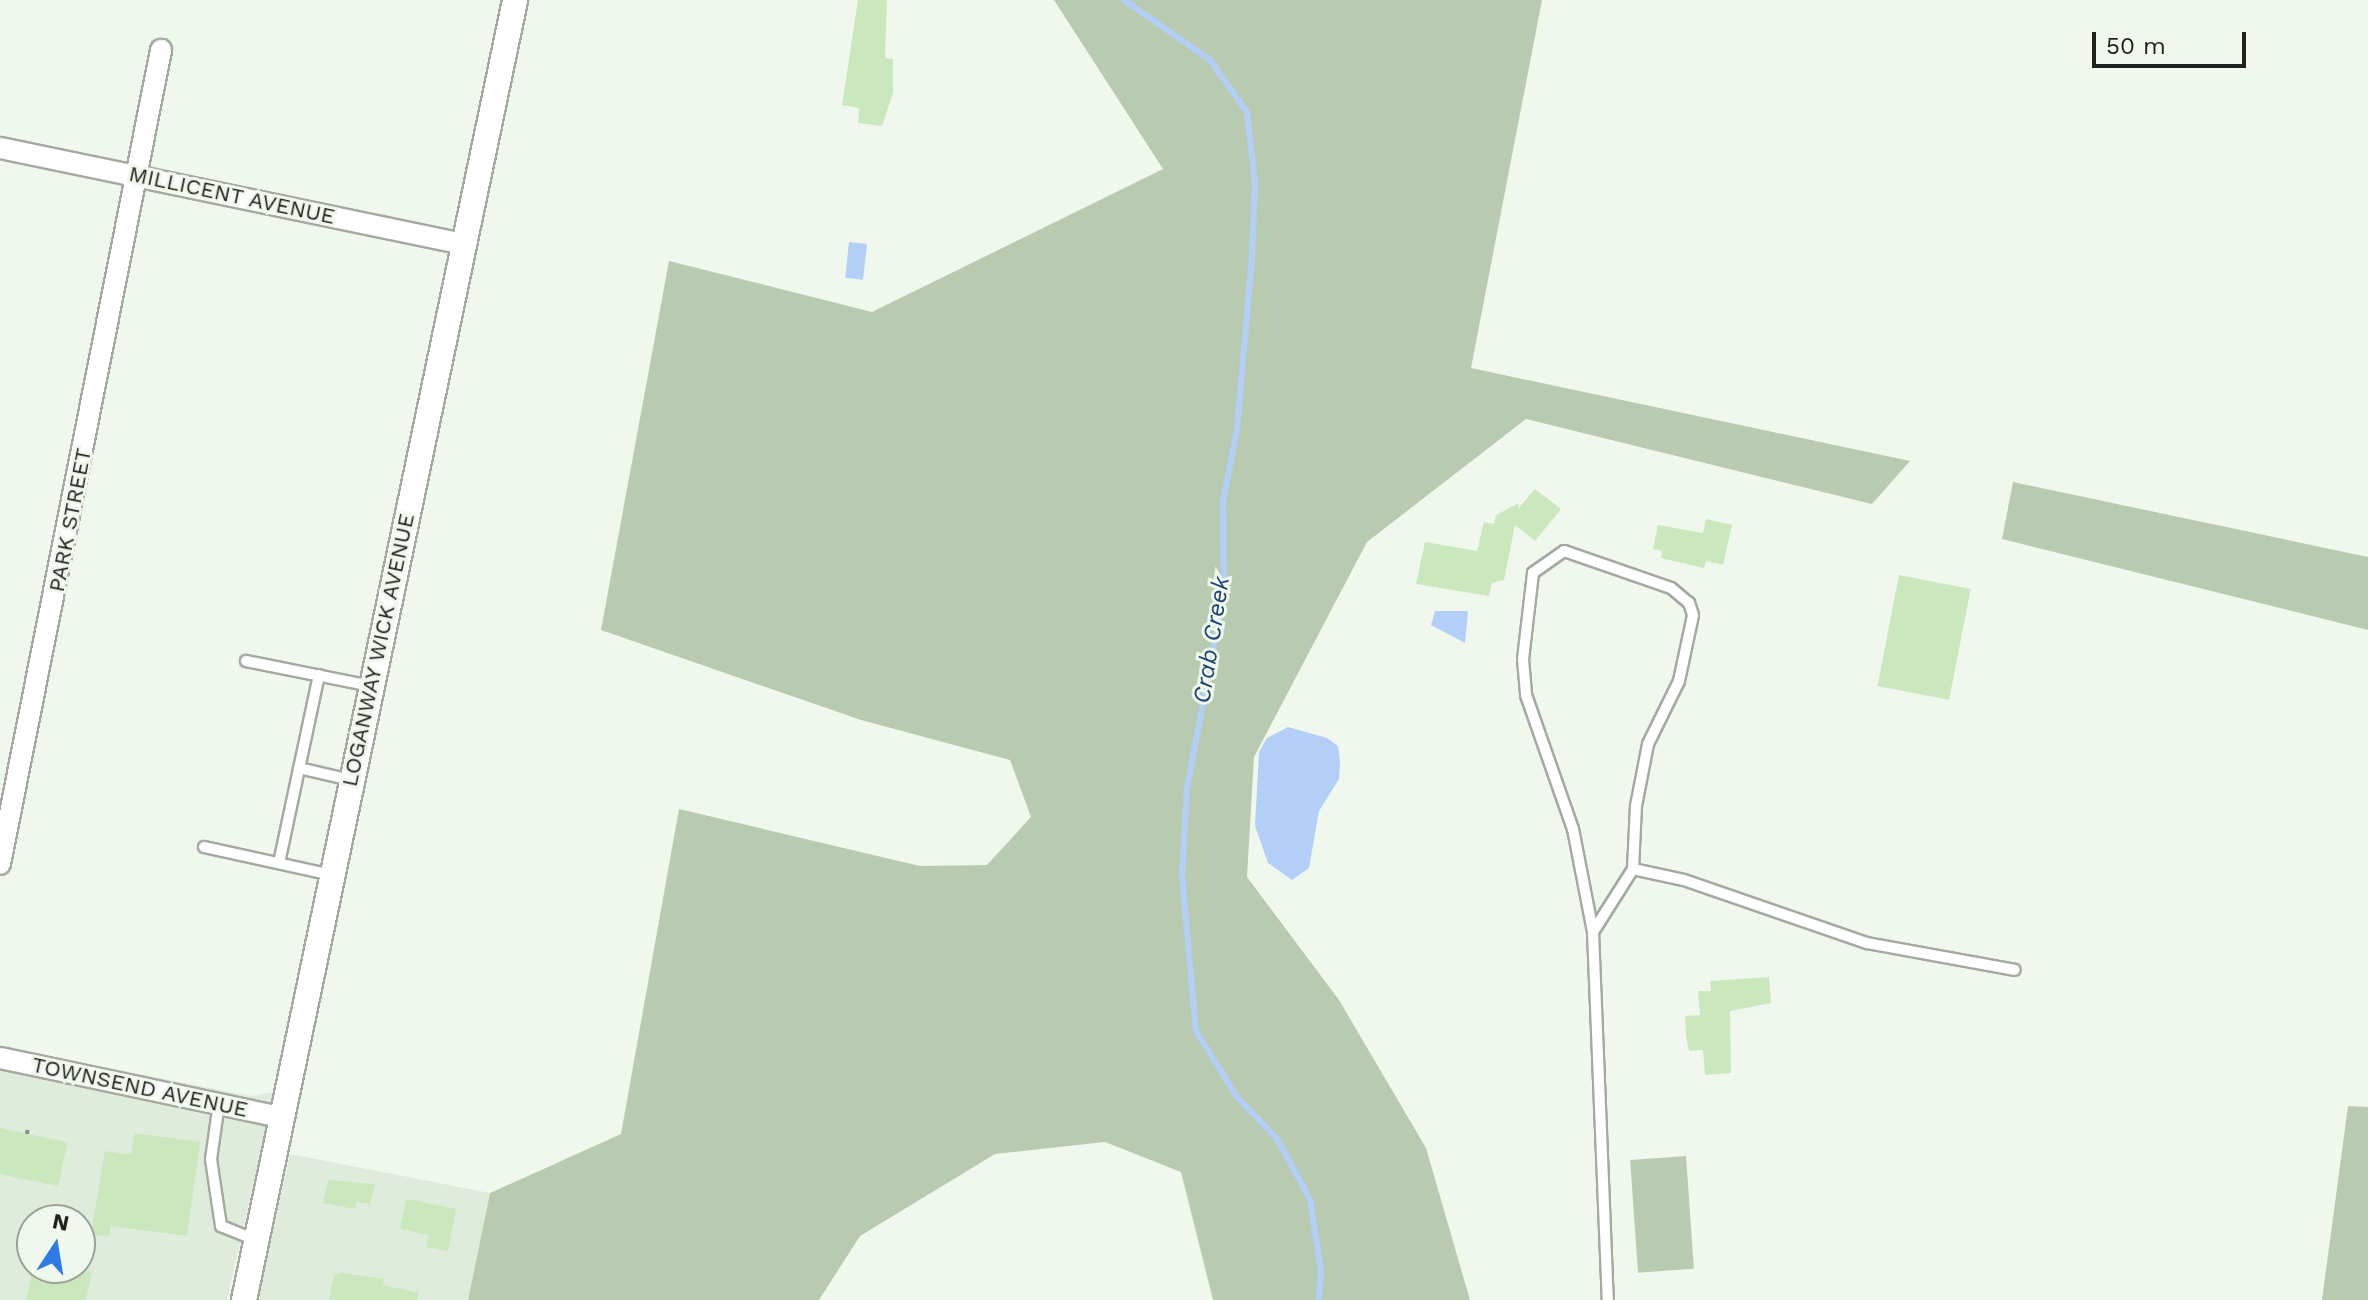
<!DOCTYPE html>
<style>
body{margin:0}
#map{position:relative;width:2368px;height:1300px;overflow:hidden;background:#f0f7ed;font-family:"Work Sans",sans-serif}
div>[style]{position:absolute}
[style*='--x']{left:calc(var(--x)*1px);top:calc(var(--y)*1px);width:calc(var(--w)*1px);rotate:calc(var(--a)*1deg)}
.built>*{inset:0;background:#e0ecdb}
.green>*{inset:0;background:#b8cbb0;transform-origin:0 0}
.water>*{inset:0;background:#b4cff7;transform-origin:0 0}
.stream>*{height:6px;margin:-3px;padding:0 3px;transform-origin:3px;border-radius:3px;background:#b4cff7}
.building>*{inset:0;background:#cbe7be;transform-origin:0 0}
.path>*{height:4px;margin-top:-2px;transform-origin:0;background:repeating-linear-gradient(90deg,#888d86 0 4px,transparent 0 10px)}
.roads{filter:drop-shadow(2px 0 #a4aaa1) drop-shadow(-2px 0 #a4aaa1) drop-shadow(0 2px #a4aaa1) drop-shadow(0 -2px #a4aaa1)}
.service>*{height:10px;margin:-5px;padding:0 5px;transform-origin:5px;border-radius:5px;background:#fff}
.minor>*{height:20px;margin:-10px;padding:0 10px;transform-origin:10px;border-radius:10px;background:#fff}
.tertiary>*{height:24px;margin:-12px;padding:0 12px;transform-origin:12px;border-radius:12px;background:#fff}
span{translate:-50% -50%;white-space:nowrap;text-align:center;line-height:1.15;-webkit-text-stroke:6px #f0f7ed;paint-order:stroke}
.street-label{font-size:22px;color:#1e211d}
.water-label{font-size:24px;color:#214374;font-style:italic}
.north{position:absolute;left:16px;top:1204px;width:80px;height:80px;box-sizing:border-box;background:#f0f7ed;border:2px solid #9ca19a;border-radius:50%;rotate:12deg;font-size:22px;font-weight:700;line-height:32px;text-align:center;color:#1e211d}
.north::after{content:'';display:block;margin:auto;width:28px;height:36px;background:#2e7be7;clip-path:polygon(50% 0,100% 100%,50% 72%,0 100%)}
.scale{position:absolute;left:2092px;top:32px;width:154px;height:36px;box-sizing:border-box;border:4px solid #1e211d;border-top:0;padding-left:10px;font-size:24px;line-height:28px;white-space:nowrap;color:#1e211d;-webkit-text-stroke:6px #f0f7ed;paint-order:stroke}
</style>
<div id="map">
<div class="built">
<i style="clip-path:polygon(evenodd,0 1047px,252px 1096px,274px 1092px,227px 1300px,0 1300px,0 1047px,32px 1220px,80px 1220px,80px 1268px,32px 1268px,32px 1220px)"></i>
<i style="clip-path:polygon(290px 1154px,490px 1193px,468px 1300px,258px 1300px)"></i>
</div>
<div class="green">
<i style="clip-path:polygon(1054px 0,1542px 0,1471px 368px,1910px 461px,1872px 504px,1526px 419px,1367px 542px,1254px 757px,1247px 877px,1339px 1000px,1426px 1148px,1470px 1300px,1213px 1300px,1181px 1172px,1105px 1142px,995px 1154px,860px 1236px,819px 1300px,468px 1300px,490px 1193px,621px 1134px,679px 809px,920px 866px,987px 865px,1031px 817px,1010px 760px,861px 720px,601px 630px,669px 261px,872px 312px,1163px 169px)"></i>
<i style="clip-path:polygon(2013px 482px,2368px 557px,2368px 630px,2002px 539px)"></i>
<i style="clip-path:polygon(2348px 1106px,2368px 1107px,2368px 1300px,2322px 1300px)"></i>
<i style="left:1686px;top:1156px;width:113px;height:56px;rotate:86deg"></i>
</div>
<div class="water">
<i style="left:849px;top:242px;width:18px;height:36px;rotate:6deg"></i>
<i style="clip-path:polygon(1435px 611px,1468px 611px,1465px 643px,1431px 625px)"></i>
<i style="clip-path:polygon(1288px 727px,1327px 738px,1338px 746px,1340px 761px,1339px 779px,1319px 811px,1309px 868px,1292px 880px,1268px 863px,1255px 826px,1259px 752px,1267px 738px)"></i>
</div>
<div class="stream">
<i style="--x:1124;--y:0;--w:105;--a:34.9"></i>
<i style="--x:1210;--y:60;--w:64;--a:54.6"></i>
<i style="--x:1247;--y:112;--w:71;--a:83.6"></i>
<i style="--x:1255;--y:183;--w:74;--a:92.3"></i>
<i style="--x:1252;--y:257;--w:173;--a:95"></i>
<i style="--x:1237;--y:429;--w:74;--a:100.9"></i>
<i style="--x:1223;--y:502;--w:89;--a:89.4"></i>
<i style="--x:1224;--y:591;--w:201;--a:100.6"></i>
<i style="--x:1187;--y:789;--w:86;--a:93.3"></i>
<i style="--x:1182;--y:875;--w:157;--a:84.9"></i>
<i style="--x:1196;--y:1031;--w:78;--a:58.2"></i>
<i style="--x:1237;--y:1097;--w:58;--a:46.4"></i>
<i style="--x:1277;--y:1139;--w:68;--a:61.2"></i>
<i style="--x:1310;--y:1199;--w:73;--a:81.3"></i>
<i style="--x:1321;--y:1271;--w:29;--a:94"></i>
</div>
<div class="building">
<i style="clip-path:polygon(858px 0,887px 0,885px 58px,893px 59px,893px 93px,882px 126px,858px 123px,859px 108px,842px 105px)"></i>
<i style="clip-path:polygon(1535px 489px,1561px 509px,1535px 541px,1515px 525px,1504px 580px,1492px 583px,1489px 596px,1416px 584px,1425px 542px,1477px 551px,1484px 522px,1494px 524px,1496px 515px,1519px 503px,1518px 509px)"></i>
<i style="clip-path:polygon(1706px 519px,1732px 525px,1723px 565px,1706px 561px,1704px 568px,1661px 558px,1662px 551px,1653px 549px,1658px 525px,1703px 533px)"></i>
<i style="left:1899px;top:575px;width:73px;height:113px;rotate:11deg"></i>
<i style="clip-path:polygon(1769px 977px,1771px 1003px,1730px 1011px,1731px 1073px,1705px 1075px,1703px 1050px,1689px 1051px,1686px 1036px,1685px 1016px,1700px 1015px,1698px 991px,1711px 991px,1710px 981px)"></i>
<i style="left:0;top:1128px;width:69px;height:45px;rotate:12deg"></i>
<i style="clip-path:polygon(134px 1133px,200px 1142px,187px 1236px,111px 1226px,109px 1237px,91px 1234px,105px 1151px,131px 1155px)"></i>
<i style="clip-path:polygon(328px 1180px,375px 1184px,370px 1204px,357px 1202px,355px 1209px,323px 1203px)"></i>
<i style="clip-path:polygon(406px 1199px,456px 1209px,448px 1251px,426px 1247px,429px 1235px,400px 1229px)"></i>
<i style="clip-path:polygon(33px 1268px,92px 1271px,86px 1300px,26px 1300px)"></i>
<i style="clip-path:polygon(343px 1273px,384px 1279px,383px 1285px,419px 1293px,418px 1300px,329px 1300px,334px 1275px)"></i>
</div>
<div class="path">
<i style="--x:27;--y:1134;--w:7;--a:-82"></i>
</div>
<div class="roads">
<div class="service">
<i style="--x:246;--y:661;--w:127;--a:11.3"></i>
<i style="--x:299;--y:768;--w:53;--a:13"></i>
<i style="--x:204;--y:847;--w:130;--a:12.4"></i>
<i style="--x:279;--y:863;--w:192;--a:-78"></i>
<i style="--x:1633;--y:869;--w:52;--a:12.2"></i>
<i style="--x:1684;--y:880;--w:194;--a:19"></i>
<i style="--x:1867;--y:943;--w:150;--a:10.3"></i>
<i style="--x:1593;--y:932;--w:75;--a:-57.6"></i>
<i style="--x:1633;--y:869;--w:63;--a:-87.3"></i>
<i style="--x:1636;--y:806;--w:63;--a:-79"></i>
<i style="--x:1648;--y:744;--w:70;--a:-63.8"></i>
<i style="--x:1679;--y:681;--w:67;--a:-78"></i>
<i style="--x:1693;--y:615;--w:13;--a:-108"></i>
<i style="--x:1689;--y:603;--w:23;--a:-140"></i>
<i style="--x:1671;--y:588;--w:113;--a:-160.9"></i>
<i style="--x:1564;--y:551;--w:38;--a:145"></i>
<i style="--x:1533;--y:573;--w:87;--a:96.6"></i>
<i style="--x:1523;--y:659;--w:36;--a:85"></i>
<i style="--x:1526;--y:695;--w:142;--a:70.7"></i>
<i style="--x:1573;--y:829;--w:105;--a:79"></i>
<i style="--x:1593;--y:932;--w:368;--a:87.7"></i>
<i style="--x:219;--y:1103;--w:57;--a:98.1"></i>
<i style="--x:211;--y:1159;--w:68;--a:81.5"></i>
<i style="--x:221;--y:1226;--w:38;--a:22"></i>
</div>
<div class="minor">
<i style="--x:0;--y:148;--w:473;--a:11.7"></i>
<i style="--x:0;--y:864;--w:830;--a:-78.81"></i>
<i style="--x:0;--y:1058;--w:286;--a:11.9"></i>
</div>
<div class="tertiary">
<i style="--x:244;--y:1300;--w:1328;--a:-78.22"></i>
</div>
</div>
<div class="street-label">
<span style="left:232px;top:195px;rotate:12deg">MILLICENT AVENUE</span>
<span style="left:70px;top:520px;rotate:-79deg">PARK STREET</span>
<span style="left:378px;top:650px;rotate:-78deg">LOGANWAY WICK AVENUE</span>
<span style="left:140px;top:1087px;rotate:12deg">TOWNSEND AVENUE</span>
</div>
<div class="water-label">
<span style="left:1212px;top:640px;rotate:-81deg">Crab Creek</span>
</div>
<div class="north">N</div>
<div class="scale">50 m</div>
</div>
